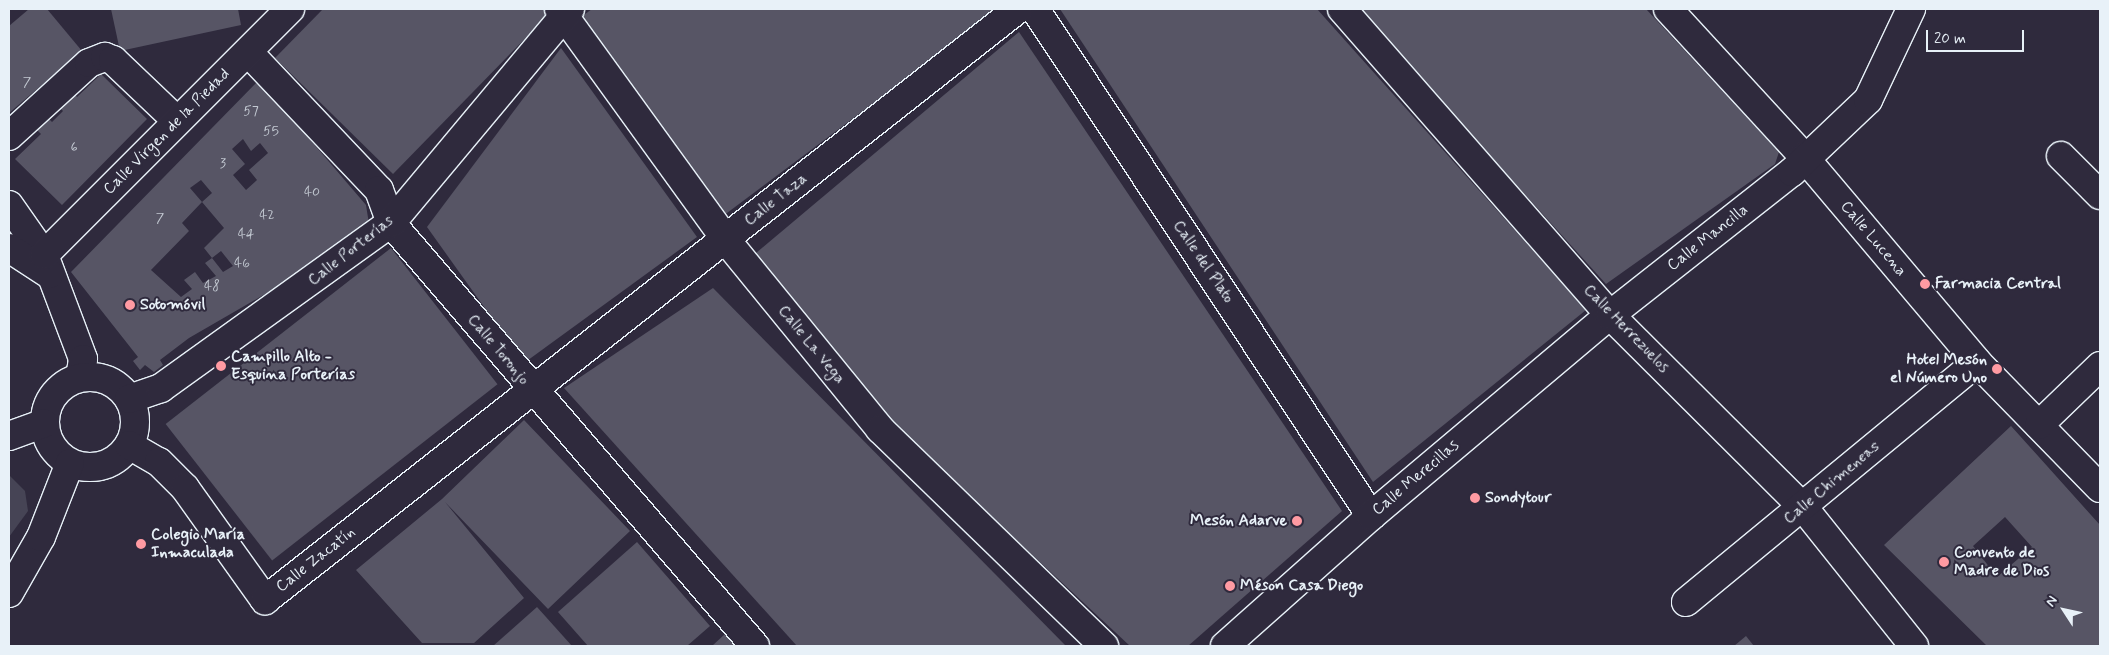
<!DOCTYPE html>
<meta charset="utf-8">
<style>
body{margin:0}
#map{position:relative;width:2109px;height:655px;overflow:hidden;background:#2f2a3d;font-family:Mynerve,sans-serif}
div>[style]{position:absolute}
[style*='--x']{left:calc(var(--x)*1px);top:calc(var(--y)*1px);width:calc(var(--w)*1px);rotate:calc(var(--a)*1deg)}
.green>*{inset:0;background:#464455}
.building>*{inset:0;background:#575565;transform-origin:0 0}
.roads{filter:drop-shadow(1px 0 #e8f1f8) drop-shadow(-1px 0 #e8f1f8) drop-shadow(0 1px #e8f1f8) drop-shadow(0 -1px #e8f1f8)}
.minor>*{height:28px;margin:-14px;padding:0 14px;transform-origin:14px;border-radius:14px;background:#2f2a3d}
.minor>.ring{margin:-14px;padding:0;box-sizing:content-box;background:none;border:28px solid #2f2a3d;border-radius:50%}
.dots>*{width:14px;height:14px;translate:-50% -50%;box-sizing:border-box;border:2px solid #2f2a3d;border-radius:50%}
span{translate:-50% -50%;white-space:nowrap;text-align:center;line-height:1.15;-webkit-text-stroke:4px #2f2a3d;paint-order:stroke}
.number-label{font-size:14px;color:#c4cad3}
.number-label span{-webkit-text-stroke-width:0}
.street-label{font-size:16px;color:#e8f1f8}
.poi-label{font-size:16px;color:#e8f1f8;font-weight:700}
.left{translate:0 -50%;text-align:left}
.right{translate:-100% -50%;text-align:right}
.frame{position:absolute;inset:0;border:10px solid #e8f1f8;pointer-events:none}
.north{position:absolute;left:2039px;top:585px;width:50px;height:50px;-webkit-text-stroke:4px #2f2a3d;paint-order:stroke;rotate:305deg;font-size:14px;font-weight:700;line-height:20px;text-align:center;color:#e8f1f8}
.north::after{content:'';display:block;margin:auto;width:18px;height:22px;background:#e8f1f8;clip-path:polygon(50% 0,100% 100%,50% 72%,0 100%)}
.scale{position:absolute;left:1926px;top:30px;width:98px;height:22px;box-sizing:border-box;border:2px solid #e8f1f8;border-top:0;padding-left:6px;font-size:15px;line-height:18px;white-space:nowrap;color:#e8f1f8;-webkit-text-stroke:4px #2f2a3d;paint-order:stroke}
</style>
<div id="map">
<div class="green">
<i style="clip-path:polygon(9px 475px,25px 491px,28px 511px,9px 537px)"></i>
</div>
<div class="building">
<i style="clip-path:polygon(29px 9px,47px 9px,82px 51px,9px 113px,9px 26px)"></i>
<i style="clip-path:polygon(111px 9px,238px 9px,241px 25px,120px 51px)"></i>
<i style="clip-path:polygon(323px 9px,549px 9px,551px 12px,393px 174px,275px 58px)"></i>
<i style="clip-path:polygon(592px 9px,999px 9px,723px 216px,577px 20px)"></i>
<i style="clip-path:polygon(1060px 9px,1317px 9px,1586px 310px,1373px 482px)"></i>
<i style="clip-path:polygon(1357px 9px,1646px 9px,1779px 152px,1775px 164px,1606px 284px)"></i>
<i style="clip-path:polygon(1019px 32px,1342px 511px,1188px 646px,1130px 646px,897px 429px,756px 253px)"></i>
<i style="clip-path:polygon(561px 48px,697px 237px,524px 363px,427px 227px)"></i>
<i style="clip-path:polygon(101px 74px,147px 119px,62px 205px,15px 159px,41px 134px,37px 130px,48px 118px,52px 122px,63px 111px,59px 107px,73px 93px,77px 97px)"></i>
<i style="clip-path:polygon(evenodd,259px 80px,366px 205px,369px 224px,300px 274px,189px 338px,160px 360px,163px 365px,154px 372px,145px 365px,140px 370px,133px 361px,138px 357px,71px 272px,259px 80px,243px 139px,251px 151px,260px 143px,268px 153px,249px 170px,257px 180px,246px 190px,233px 175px,245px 164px,232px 149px,243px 139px,259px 80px,201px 180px,212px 193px,202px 202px,190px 188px,201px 180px,259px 80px,202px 202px,224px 228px,204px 248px,212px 258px,205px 263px,216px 276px,203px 283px,195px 272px,184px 280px,192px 289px,181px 297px,151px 270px,189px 231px,182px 223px,202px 202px,259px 80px,221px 251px,233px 266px,223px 272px,212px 258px,221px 251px)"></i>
<i style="left:391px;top:248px;width:173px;height:286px;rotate:52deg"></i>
<i style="clip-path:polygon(713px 288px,1066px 646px,797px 646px,564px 388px)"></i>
<i style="clip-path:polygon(524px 420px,630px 531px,548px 609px,445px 502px,524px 598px,474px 643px,422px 643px,356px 570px,442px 499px)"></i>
<i style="clip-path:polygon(evenodd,2011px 426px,2100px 525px,2100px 646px,1987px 646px,1884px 545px,2011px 426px,2005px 517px,2032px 547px,1997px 577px,1973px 546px,2005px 517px)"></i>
<i style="clip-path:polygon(637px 542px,710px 626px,687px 646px,588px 646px,558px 612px)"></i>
<i style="clip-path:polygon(537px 607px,572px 646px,493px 646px)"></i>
<i style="clip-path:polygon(725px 634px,735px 646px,712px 646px)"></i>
<i style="clip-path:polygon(1746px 636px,1754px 646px,1734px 646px)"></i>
</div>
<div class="roads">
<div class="minor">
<i style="--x:559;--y:9;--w:285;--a:54.1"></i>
<i style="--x:726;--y:240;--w:244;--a:50.8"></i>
<i style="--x:880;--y:429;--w:312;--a:44.1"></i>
<i style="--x:1035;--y:9;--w:608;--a:56.47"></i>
<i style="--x:1342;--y:9;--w:407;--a:48.8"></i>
<i style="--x:1610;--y:315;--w:272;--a:44.9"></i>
<i style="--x:1803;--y:507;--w:178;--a:51.4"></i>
<i style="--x:1668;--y:9;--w:201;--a:47.4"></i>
<i style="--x:1804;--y:157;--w:268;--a:49.8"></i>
<i style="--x:1977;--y:362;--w:176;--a:45.7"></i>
<i style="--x:248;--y:52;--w:190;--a:46.5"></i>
<i style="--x:379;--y:190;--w:35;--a:70"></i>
<i style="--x:391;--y:223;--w:558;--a:49.29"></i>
<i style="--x:9;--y:136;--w:108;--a:-42.4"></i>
<i style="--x:89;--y:63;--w:17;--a:-21"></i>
<i style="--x:105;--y:57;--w:9;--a:21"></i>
<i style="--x:113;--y:60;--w:88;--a:43.6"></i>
<i style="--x:2061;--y:156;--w:55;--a:45"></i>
<i style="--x:9;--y:205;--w:61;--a:55"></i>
<i style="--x:44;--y:255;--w:111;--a:69.4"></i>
<i style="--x:83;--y:359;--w:18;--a:99"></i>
<i style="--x:9;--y:248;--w:48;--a:33"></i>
<i style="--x:44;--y:255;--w:348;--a:-45"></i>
<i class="ring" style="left:45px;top:377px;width:62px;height:62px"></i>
<i style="--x:129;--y:399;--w:34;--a:-19"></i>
<i style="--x:161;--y:388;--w:283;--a:-35.7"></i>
<i style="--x:391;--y:223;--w:279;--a:-50.1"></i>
<i style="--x:2039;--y:425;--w:85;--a:-44"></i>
<i style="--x:9;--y:436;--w:37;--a:-20"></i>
<i style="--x:129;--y:445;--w:34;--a:30"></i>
<i style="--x:159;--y:462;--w:37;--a:45"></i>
<i style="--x:185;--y:488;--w:138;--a:54.5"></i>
<i style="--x:265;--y:600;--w:957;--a:-38.13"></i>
<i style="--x:9;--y:593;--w:64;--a:-60.3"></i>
<i style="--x:41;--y:537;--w:79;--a:-68.6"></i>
<i style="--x:1686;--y:602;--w:377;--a:-39.5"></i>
<i style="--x:1225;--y:646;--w:195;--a:-41.7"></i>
<i style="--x:1371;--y:516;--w:312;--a:-40.1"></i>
<i style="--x:1610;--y:315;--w:231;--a:-38.2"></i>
<i style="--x:1792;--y:172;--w:105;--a:-43.5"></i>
<i style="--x:1868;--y:100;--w:101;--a:-64.7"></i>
</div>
</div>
<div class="dots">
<i style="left:1925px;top:284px;background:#ff9aa2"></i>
<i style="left:130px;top:305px;background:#ff9aa2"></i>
<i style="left:221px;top:366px;background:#ff9aa2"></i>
<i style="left:1997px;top:369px;background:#ff9aa2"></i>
<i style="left:1475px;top:498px;background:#ff9aa2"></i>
<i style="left:1297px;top:521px;background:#ff9aa2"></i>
<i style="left:141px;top:544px;background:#ff9aa2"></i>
<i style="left:1944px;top:562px;background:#ff9aa2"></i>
<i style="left:1230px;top:586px;background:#ff9aa2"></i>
</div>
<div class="number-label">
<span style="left:27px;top:82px">7</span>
<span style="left:251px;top:111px">57</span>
<span style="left:271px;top:131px">55</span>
<span style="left:74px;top:147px">6</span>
<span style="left:223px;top:163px">3</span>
<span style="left:312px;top:192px">40</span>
<span style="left:267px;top:215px">42</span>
<span style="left:160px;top:218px">7</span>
<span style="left:246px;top:234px">44</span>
<span style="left:242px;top:263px">46</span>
<span style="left:212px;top:286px">48</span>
</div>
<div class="street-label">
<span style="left:167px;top:132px;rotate:-45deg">Calle Virgen de la Piedad</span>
<span style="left:776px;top:200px;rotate:-38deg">Calle Taza</span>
<span style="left:1708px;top:238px;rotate:-38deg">Calle Mancilla</span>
<span style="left:1873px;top:239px;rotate:50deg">Calle Lucena</span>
<span style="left:351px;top:251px;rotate:-38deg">Calle Porterías</span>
<span style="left:1203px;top:262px;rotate:56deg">Calle del Plato</span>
<span style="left:1626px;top:329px;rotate:46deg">Calle Herrezuelos</span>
<span style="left:811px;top:345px;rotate:51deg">Calle La Vega</span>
<span style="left:498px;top:350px;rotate:50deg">Calle Toronjo</span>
<span style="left:1416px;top:478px;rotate:-40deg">Calle Merecillas</span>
<span style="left:1832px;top:483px;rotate:-40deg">Calle Chimeneas</span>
<span style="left:316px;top:560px;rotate:-38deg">Calle Zacatín</span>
</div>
<div class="poi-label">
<span class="left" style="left:1935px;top:284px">Farmacia Central</span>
<span class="left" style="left:140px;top:305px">Sotomóvil</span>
<span class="left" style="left:231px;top:366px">Campillo Alto -<br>Esquina Porterías</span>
<span class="right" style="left:1987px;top:369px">Hotel Mesón<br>el Número Uno</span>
<span class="left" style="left:1485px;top:498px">Sondytour</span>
<span class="right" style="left:1287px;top:521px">Mesón Adarve</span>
<span class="left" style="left:151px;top:544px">Colegio María<br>Inmaculada</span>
<span class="left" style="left:1954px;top:562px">Convento de<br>Madre de Dios</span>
<span class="left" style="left:1240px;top:586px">Méson Casa Diego</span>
</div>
<div class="frame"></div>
<div class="north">N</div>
<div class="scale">20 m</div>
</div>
